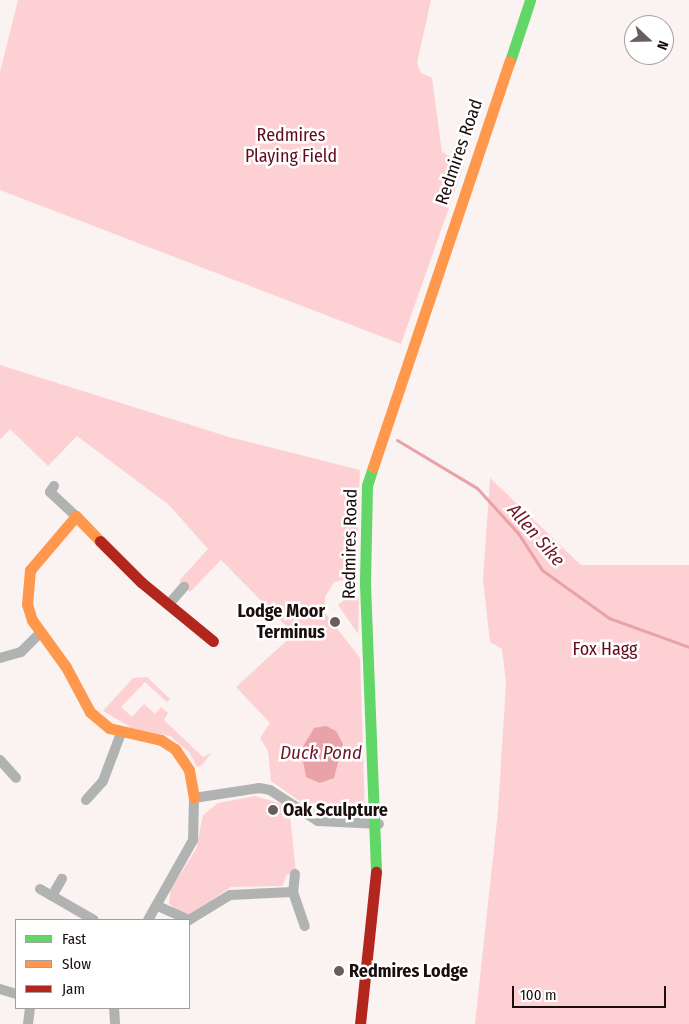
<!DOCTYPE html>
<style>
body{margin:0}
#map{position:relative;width:689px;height:1024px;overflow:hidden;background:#fbf2f2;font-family:"Fira Sans Condensed",sans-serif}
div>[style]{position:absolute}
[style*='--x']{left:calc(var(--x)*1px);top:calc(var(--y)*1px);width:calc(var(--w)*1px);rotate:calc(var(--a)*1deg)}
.green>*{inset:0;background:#fdd1d3}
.water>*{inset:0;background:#e9a2a8}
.stream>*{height:3px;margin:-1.5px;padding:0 1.5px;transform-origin:1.5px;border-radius:1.5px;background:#e9a2a8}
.street>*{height:10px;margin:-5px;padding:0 5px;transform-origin:5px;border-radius:5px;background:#b1b3b3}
.fast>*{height:11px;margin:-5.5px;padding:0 5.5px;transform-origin:5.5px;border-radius:5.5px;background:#63d668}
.slow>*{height:11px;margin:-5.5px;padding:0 5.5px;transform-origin:5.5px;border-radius:5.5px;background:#ff974d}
.jam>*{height:11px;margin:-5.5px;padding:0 5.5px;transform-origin:5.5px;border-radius:5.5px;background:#b3261e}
.dots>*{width:14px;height:14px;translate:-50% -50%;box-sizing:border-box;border:2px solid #fff;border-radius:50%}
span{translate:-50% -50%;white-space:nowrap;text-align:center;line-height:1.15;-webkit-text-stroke:5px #fff;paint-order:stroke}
.park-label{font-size:18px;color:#630a1f}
.street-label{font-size:18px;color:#1b0e0f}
.poi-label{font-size:18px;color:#1b0e0f;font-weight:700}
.right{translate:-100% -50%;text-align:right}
.left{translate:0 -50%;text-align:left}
.water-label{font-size:19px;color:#6e1728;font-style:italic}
.legend{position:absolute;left:15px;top:919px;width:175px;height:90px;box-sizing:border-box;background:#fff;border:1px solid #a49f9f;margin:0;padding:6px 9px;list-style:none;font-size:15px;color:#1b0e0f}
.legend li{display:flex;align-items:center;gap:10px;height:25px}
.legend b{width:25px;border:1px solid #a49f9f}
.north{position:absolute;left:624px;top:15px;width:50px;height:50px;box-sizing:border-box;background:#fff;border:1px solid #a49f9f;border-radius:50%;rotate:111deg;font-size:14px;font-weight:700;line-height:20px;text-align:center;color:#1b0e0f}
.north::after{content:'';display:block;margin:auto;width:18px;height:22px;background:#695e5e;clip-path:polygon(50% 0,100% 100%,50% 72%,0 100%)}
.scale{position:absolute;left:512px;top:986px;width:154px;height:22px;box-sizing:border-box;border:2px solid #1b0e0f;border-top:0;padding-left:6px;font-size:15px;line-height:18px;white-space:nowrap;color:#1b0e0f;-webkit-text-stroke:4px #fff;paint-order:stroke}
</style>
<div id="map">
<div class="green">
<i style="clip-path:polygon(18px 0,431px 0,417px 63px,421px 73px,432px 78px,442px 152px,464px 165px,401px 344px,0 190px,0 72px)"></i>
<i style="clip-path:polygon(0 365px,229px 437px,360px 470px,356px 577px,334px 582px,325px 597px,325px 613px,360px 658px,365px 815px,346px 818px,318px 814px,271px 781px,268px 751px,260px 738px,270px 723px,236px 687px,294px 634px,221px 560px,190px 592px,179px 581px,208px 549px,169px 505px,77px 436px,48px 466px,10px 429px,0 440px)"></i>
<i style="clip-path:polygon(490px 478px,581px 565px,689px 565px,689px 1024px,475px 1024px,498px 811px,506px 683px,502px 649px,490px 642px,483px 580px)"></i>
<i style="clip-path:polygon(353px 593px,359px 599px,358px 634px,338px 605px)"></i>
<i style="clip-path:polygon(147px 677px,170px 699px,167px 702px,145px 682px,121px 707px,132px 717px,144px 704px,155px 714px,161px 707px,168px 713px,164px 720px,203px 757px,211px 753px,202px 765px,197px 767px,189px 752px,170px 736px,132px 728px,103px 711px,133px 678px)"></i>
<i style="clip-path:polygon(255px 796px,289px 806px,296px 873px,286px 875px,283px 886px,231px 887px,191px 914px,179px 913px,169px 903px,171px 889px,196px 849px,203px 815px,218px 803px)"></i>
</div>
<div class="water">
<i style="clip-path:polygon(326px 726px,336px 731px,343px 744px,334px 778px,320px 783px,306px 777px,301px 750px,314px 728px)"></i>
</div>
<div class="stream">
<i style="--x:397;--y:440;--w:93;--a:31"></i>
<i style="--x:477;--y:488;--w:61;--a:47.7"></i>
<i style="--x:518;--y:533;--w:44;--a:57"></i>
<i style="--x:542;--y:570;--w:82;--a:35.6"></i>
<i style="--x:609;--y:618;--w:85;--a:19.9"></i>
</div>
<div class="street">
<i style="--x:54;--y:486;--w:7;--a:124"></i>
<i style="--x:50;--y:492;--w:35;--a:43"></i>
<i style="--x:169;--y:604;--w:23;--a:-49"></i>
<i style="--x:0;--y:658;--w:22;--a:-16"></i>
<i style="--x:21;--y:652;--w:28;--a:-45"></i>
<i style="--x:0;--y:760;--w:24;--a:48"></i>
<i style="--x:86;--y:800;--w:25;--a:-48"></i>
<i style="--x:103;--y:781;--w:51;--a:-69.4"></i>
<i style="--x:295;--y:874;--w:18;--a:96"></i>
<i style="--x:293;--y:892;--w:36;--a:71"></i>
<i style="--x:40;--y:889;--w:62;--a:29.9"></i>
<i style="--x:52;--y:896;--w:20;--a:-60"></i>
<i style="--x:160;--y:907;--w:32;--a:24"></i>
<i style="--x:189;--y:920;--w:48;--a:-31.4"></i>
<i style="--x:230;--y:895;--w:63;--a:-2.7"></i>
<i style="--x:148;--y:920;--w:92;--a:-60.6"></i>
<i style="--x:193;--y:840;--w:42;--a:-88.6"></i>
<i style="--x:194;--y:798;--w:66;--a:-8.7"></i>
<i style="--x:259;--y:788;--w:11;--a:10"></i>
<i style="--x:270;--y:790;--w:57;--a:32.9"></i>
<i style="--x:318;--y:821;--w:61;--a:2.8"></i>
<i style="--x:0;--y:989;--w:17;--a:17"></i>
<i style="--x:114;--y:1008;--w:16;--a:86"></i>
<i style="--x:28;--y:1024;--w:16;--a:-83"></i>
</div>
<div class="fast">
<i style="--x:510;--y:61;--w:64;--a:-71.8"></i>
<i style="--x:373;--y:467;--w:20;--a:108"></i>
<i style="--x:367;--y:486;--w:98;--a:91.2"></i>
<i style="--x:365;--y:584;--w:288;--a:87.8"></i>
</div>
<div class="slow">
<i style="--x:373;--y:467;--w:428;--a:-71.4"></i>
<i style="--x:100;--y:541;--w:35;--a:-134"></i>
<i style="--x:76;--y:516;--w:71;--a:130.4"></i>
<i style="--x:30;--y:570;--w:34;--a:95"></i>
<i style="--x:27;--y:604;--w:17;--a:73"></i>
<i style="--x:32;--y:620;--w:58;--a:54.1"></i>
<i style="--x:66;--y:667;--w:51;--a:61.9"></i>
<i style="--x:90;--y:712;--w:25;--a:40"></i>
<i style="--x:109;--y:728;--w:53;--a:13"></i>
<i style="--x:161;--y:740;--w:17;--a:33"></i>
<i style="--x:175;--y:749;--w:25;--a:56"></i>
<i style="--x:189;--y:770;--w:28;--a:80"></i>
</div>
<div class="jam">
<i style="--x:100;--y:541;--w:58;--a:45"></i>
<i style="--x:141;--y:582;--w:93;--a:39.3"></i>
<i style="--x:360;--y:1024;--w:153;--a:-84"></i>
</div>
<div class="dots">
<i style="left:335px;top:622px;background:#695e5e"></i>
<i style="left:273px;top:810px;background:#695e5e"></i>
<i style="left:339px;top:971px;background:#695e5e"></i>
</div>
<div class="park-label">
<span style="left:291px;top:146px">Redmires<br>Playing Field</span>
<span style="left:605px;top:649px">Fox Hagg</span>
</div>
<div class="street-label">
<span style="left:459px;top:152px;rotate:-71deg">Redmires Road</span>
<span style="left:350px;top:544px;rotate:-89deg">Redmires Road</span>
</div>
<div class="poi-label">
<span class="right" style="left:325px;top:622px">Lodge Moor<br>Terminus</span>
<span class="left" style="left:283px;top:810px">Oak Sculpture</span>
<span class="left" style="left:349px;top:971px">Redmires Lodge</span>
</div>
<div class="water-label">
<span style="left:536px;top:535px;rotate:49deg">Allen Sike</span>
<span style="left:321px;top:753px">Duck Pond</span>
</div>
<ul class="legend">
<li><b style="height:6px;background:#63d668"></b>Fast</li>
<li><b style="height:6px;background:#ff974d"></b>Slow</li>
<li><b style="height:6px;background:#b3261e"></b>Jam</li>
</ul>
<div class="north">N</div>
<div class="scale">100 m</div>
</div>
